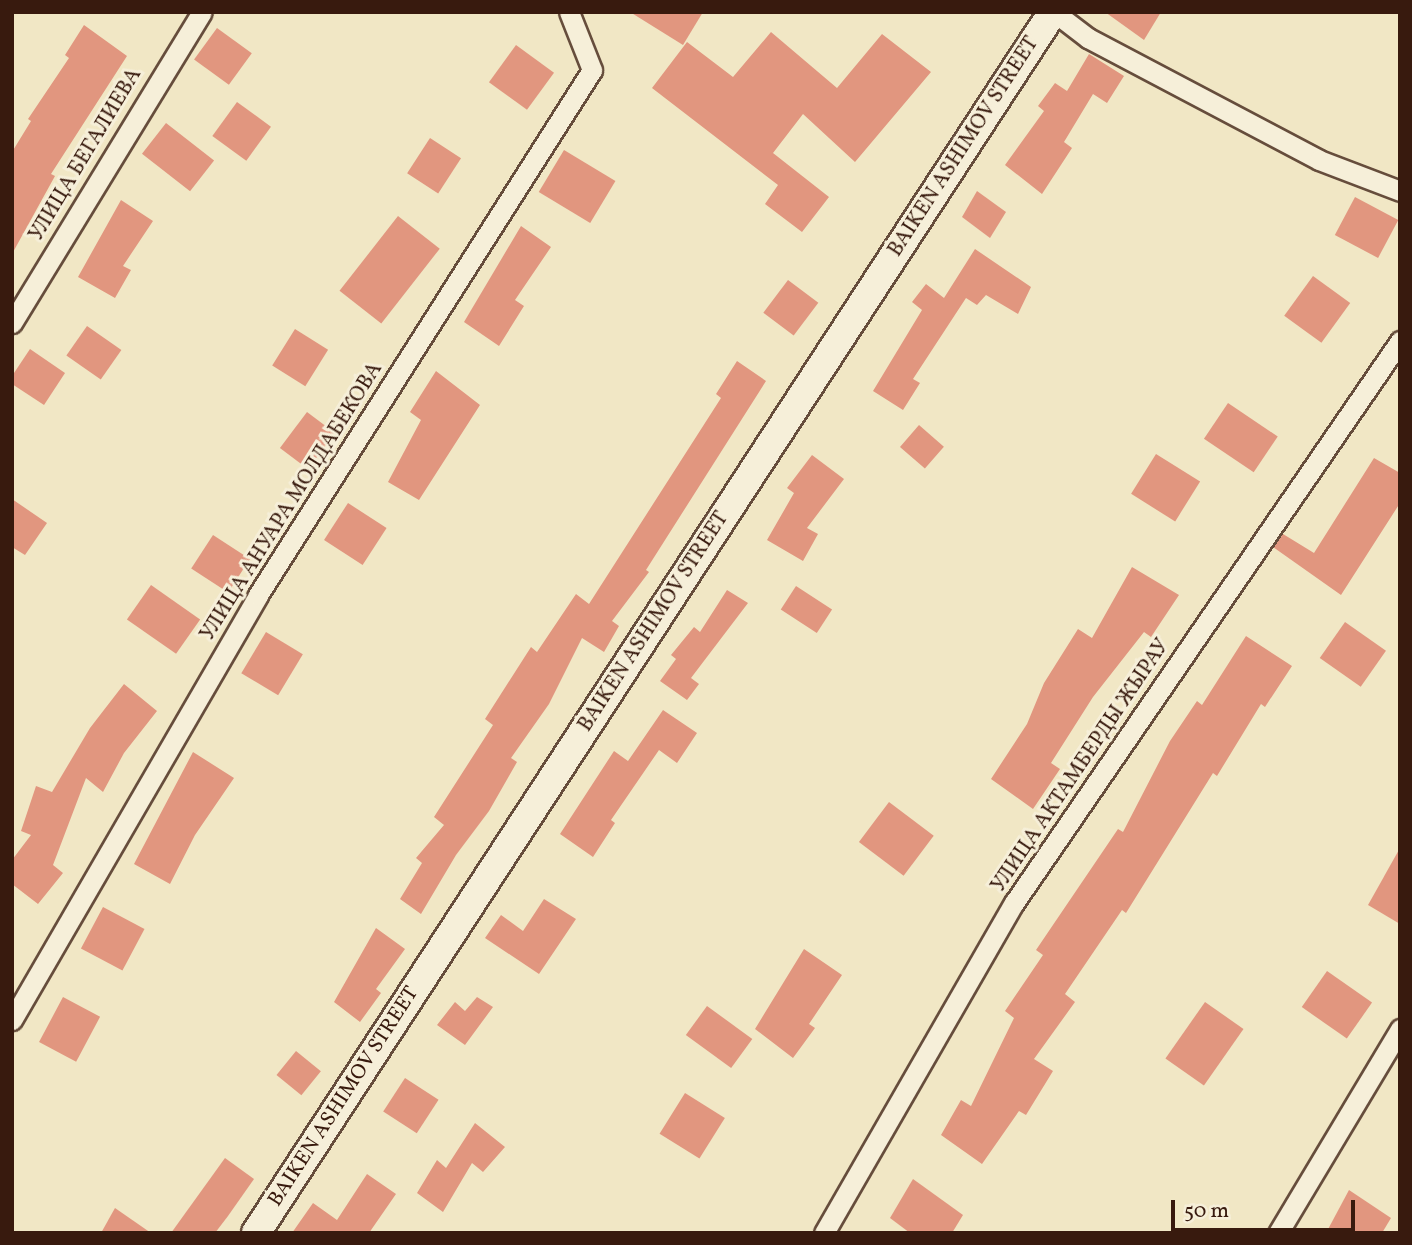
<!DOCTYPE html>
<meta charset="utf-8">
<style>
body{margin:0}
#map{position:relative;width:1412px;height:1245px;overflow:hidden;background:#f1e7c5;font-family:Vollkorn,serif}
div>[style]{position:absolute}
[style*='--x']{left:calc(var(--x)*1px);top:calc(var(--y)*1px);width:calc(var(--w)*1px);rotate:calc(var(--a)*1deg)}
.building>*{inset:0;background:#e1967f;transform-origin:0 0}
.roads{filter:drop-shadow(2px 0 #664d3c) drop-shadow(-2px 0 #664d3c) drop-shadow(0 2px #664d3c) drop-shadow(0 -2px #664d3c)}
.street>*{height:19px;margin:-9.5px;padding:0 9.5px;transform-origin:9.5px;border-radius:9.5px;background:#f6efd9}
.secondary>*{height:28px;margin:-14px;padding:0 14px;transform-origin:14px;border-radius:14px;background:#f6efd9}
span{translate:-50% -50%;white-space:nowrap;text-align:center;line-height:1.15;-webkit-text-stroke:6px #f6efd9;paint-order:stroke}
.street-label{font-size:21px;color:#381a0e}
.frame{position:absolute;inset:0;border:14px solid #381a0e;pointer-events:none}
.scale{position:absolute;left:1171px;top:1200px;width:184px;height:32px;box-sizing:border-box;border:4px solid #381a0e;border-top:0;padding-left:9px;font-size:21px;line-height:24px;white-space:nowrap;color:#381a0e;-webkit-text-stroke:5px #f6efd9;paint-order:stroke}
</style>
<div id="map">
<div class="building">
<i style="clip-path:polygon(630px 12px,703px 12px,683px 45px)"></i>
<i style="clip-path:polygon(1105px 12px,1161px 12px,1144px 40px)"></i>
<i style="clip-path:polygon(84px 25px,127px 56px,51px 174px,55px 176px,12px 254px,12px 152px,31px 121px,28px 119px,69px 58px,65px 55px)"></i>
<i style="left:217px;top:28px;width:43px;height:39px;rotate:36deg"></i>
<i style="clip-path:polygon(771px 32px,837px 88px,882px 34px,931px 72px,855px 162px,803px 114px,773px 153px,829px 197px,802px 232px,765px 204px,778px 185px,652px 88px,687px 42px,733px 77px)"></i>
<i style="left:516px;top:45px;width:47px;height:46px;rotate:36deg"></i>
<i style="clip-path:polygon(1089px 54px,1124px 76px,1107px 103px,1093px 94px,1064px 142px,1072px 148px,1042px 194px,1005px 165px,1044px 111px,1038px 106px,1055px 83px,1067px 91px)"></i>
<i style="left:237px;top:102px;width:42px;height:42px;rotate:36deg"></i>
<i style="left:166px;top:123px;width:61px;height:39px;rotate:38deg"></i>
<i style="left:430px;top:138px;width:37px;height:42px;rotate:33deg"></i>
<i style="left:564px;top:150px;width:60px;height:49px;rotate:31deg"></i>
<i style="clip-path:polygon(977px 191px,1006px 212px,990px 238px,962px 217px)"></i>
<i style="left:1355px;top:197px;width:49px;height:43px;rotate:28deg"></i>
<i style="clip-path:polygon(121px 200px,153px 221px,123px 266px,131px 270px,115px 298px,78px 277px)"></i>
<i style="left:398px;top:216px;width:53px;height:95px;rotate:38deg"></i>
<i style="clip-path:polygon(521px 226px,551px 247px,515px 300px,524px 306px,499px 346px,464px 322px)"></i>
<i style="clip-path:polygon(975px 249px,1031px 287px,1018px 314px,986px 295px,977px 305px,966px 298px,913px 379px,920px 383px,903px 410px,873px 391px,922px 310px,912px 302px,926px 284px,944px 298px)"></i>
<i style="left:1313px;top:276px;width:46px;height:49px;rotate:36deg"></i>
<i style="left:788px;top:280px;width:38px;height:41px;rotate:37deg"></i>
<i style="left:87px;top:326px;width:42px;height:36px;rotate:35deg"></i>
<i style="left:295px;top:329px;width:39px;height:43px;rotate:32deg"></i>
<i style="clip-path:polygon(30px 349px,65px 373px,44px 405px,12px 384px,12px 376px)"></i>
<i style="clip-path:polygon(737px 361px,766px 381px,646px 570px,649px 572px,612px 621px,619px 626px,604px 652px,582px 638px,549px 704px,511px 758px,517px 762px,489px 811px,456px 855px,421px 914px,400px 899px,422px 863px,416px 858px,444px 825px,434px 817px,493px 725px,485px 719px,531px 647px,537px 652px,576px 594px,589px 604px,721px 398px,716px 394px)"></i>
<i style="clip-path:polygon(436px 371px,480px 405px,419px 500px,388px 482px,421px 420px,410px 412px)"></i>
<i style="left:1228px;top:403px;width:60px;height:43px;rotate:34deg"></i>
<i style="left:307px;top:412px;width:35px;height:45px;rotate:37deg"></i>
<i style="left:919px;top:425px;width:33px;height:29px;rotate:41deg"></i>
<i style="left:1156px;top:454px;width:52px;height:47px;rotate:32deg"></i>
<i style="clip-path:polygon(812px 455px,844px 479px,807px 528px,818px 534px,803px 561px,767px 540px,794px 493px,787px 488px)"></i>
<i style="clip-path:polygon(1374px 458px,1400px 473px,1400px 503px,1341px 595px,1273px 547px,1283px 534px,1314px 553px)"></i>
<i style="clip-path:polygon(12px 499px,47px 523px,25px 555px,12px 547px)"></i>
<i style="left:348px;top:503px;width:46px;height:44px;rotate:33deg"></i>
<i style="left:213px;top:535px;width:44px;height:40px;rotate:33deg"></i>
<i style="clip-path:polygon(1132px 567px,1179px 595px,1151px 637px,1144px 632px,1093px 697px,1051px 763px,1060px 769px,1033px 809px,991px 779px,1027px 724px,1044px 683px,1078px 629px,1092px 638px)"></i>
<i style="left:151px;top:585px;width:60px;height:42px;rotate:35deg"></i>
<i style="left:796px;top:586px;width:43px;height:28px;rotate:33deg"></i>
<i style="clip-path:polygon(727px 590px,748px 603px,691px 678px,699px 684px,687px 700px,660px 681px,676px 659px,671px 655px,694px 627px,700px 632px)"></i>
<i style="left:1345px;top:622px;width:50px;height:44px;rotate:35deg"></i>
<i style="left:266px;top:632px;width:43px;height:48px;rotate:31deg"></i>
<i style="clip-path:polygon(1246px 636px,1292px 666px,1265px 707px,1261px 704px,1217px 776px,1213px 773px,1126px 913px,1122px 910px,1065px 994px,1075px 1002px,1034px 1059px,1053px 1071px,1026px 1115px,1019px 1111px,982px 1164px,941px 1135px,961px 1100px,971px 1106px,1014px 1018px,1005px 1011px,1043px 955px,1036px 950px,1118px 829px,1123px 832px,1170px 741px,1197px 701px,1202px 705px)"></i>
<i style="clip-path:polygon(124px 684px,157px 711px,124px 753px,103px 792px,86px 778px,53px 865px,63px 873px,38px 904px,12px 884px,12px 860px,31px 835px,21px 831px,36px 786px,52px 792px,90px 728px)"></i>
<i style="clip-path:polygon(663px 710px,697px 733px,677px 763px,659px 750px,611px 820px,615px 823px,593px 857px,560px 834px,614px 751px,628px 761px)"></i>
<i style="clip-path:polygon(193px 752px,234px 778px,195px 835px,170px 884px,134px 864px)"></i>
<i style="left:889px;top:802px;width:56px;height:50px;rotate:37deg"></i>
<i style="clip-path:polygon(1400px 848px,1400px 924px,1368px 905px)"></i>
<i style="clip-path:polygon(544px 899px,576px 919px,539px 974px,485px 938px,501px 915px,523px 931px)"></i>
<i style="left:103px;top:907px;width:47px;height:47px;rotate:28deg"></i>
<i style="clip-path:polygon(376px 928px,405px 949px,376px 989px,381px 993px,360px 1022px,334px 1002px)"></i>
<i style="clip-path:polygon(804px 949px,842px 975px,809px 1024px,815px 1028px,793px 1058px,755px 1029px)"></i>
<i style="left:1327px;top:971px;width:55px;height:44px;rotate:35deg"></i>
<i style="left:63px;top:997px;width:42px;height:51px;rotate:28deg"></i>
<i style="clip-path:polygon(477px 997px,493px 1007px,465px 1045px,437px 1025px,455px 1002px,465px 1011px)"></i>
<i style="left:1205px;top:1002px;width:47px;height:69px;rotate:35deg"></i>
<i style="left:707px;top:1006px;width:56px;height:36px;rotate:36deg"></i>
<i style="left:296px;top:1051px;width:32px;height:31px;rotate:39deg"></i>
<i style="left:405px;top:1078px;width:40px;height:40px;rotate:33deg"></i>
<i style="left:685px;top:1093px;width:47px;height:48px;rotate:32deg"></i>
<i style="clip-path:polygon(475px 1123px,505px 1147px,483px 1172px,472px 1163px,443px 1212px,417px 1193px,437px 1160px,446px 1168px)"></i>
<i style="clip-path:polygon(225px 1158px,254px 1179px,228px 1216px,215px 1233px,171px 1233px)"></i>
<i style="clip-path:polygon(367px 1174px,396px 1194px,369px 1233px,292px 1233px,313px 1203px,337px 1220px)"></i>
<i style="clip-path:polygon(913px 1179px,963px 1215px,952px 1233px,910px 1233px,890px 1218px)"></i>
<i style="clip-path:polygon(1349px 1190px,1391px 1218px,1382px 1233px,1326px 1233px)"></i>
<i style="clip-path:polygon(115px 1208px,151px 1233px,101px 1233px)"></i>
</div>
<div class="roads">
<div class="street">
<i style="--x:1054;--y:12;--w:43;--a:37.4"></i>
<i style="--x:1088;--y:38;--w:261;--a:27.8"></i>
<i style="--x:1319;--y:160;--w:87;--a:20.9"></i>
<i style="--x:12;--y:323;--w:364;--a:-58.6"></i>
<i style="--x:12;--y:1020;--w:491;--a:-59.9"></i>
<i style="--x:258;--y:595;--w:622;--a:-57.54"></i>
<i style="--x:592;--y:70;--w:62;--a:-111.6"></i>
<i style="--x:824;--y:1233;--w:381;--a:-60.1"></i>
<i style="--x:1014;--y:903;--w:682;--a:-55.52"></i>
<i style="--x:1278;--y:1233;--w:238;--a:-59.1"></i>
</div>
<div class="secondary">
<i style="--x:256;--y:1233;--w:1458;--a:-56.87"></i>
</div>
</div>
<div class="street-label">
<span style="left:964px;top:147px;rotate:-57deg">BAIKEN ASHIMOV STREET</span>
<span style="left:86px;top:155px;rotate:-59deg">УЛИЦА БЕГАЛИЕВА</span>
<span style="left:292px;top:502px;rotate:-58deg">УЛИЦА АНУАРА МОЛДАБЕКОВА</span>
<span style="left:654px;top:622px;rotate:-57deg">BAIKEN ASHIMOV STREET</span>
<span style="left:1081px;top:766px;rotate:-56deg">УЛИЦА АКТАМБЕРДЫ ЖЫРАУ</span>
<span style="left:344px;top:1097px;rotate:-57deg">BAIKEN ASHIMOV STREET</span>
</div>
<div class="frame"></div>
<div class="scale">50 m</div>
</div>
